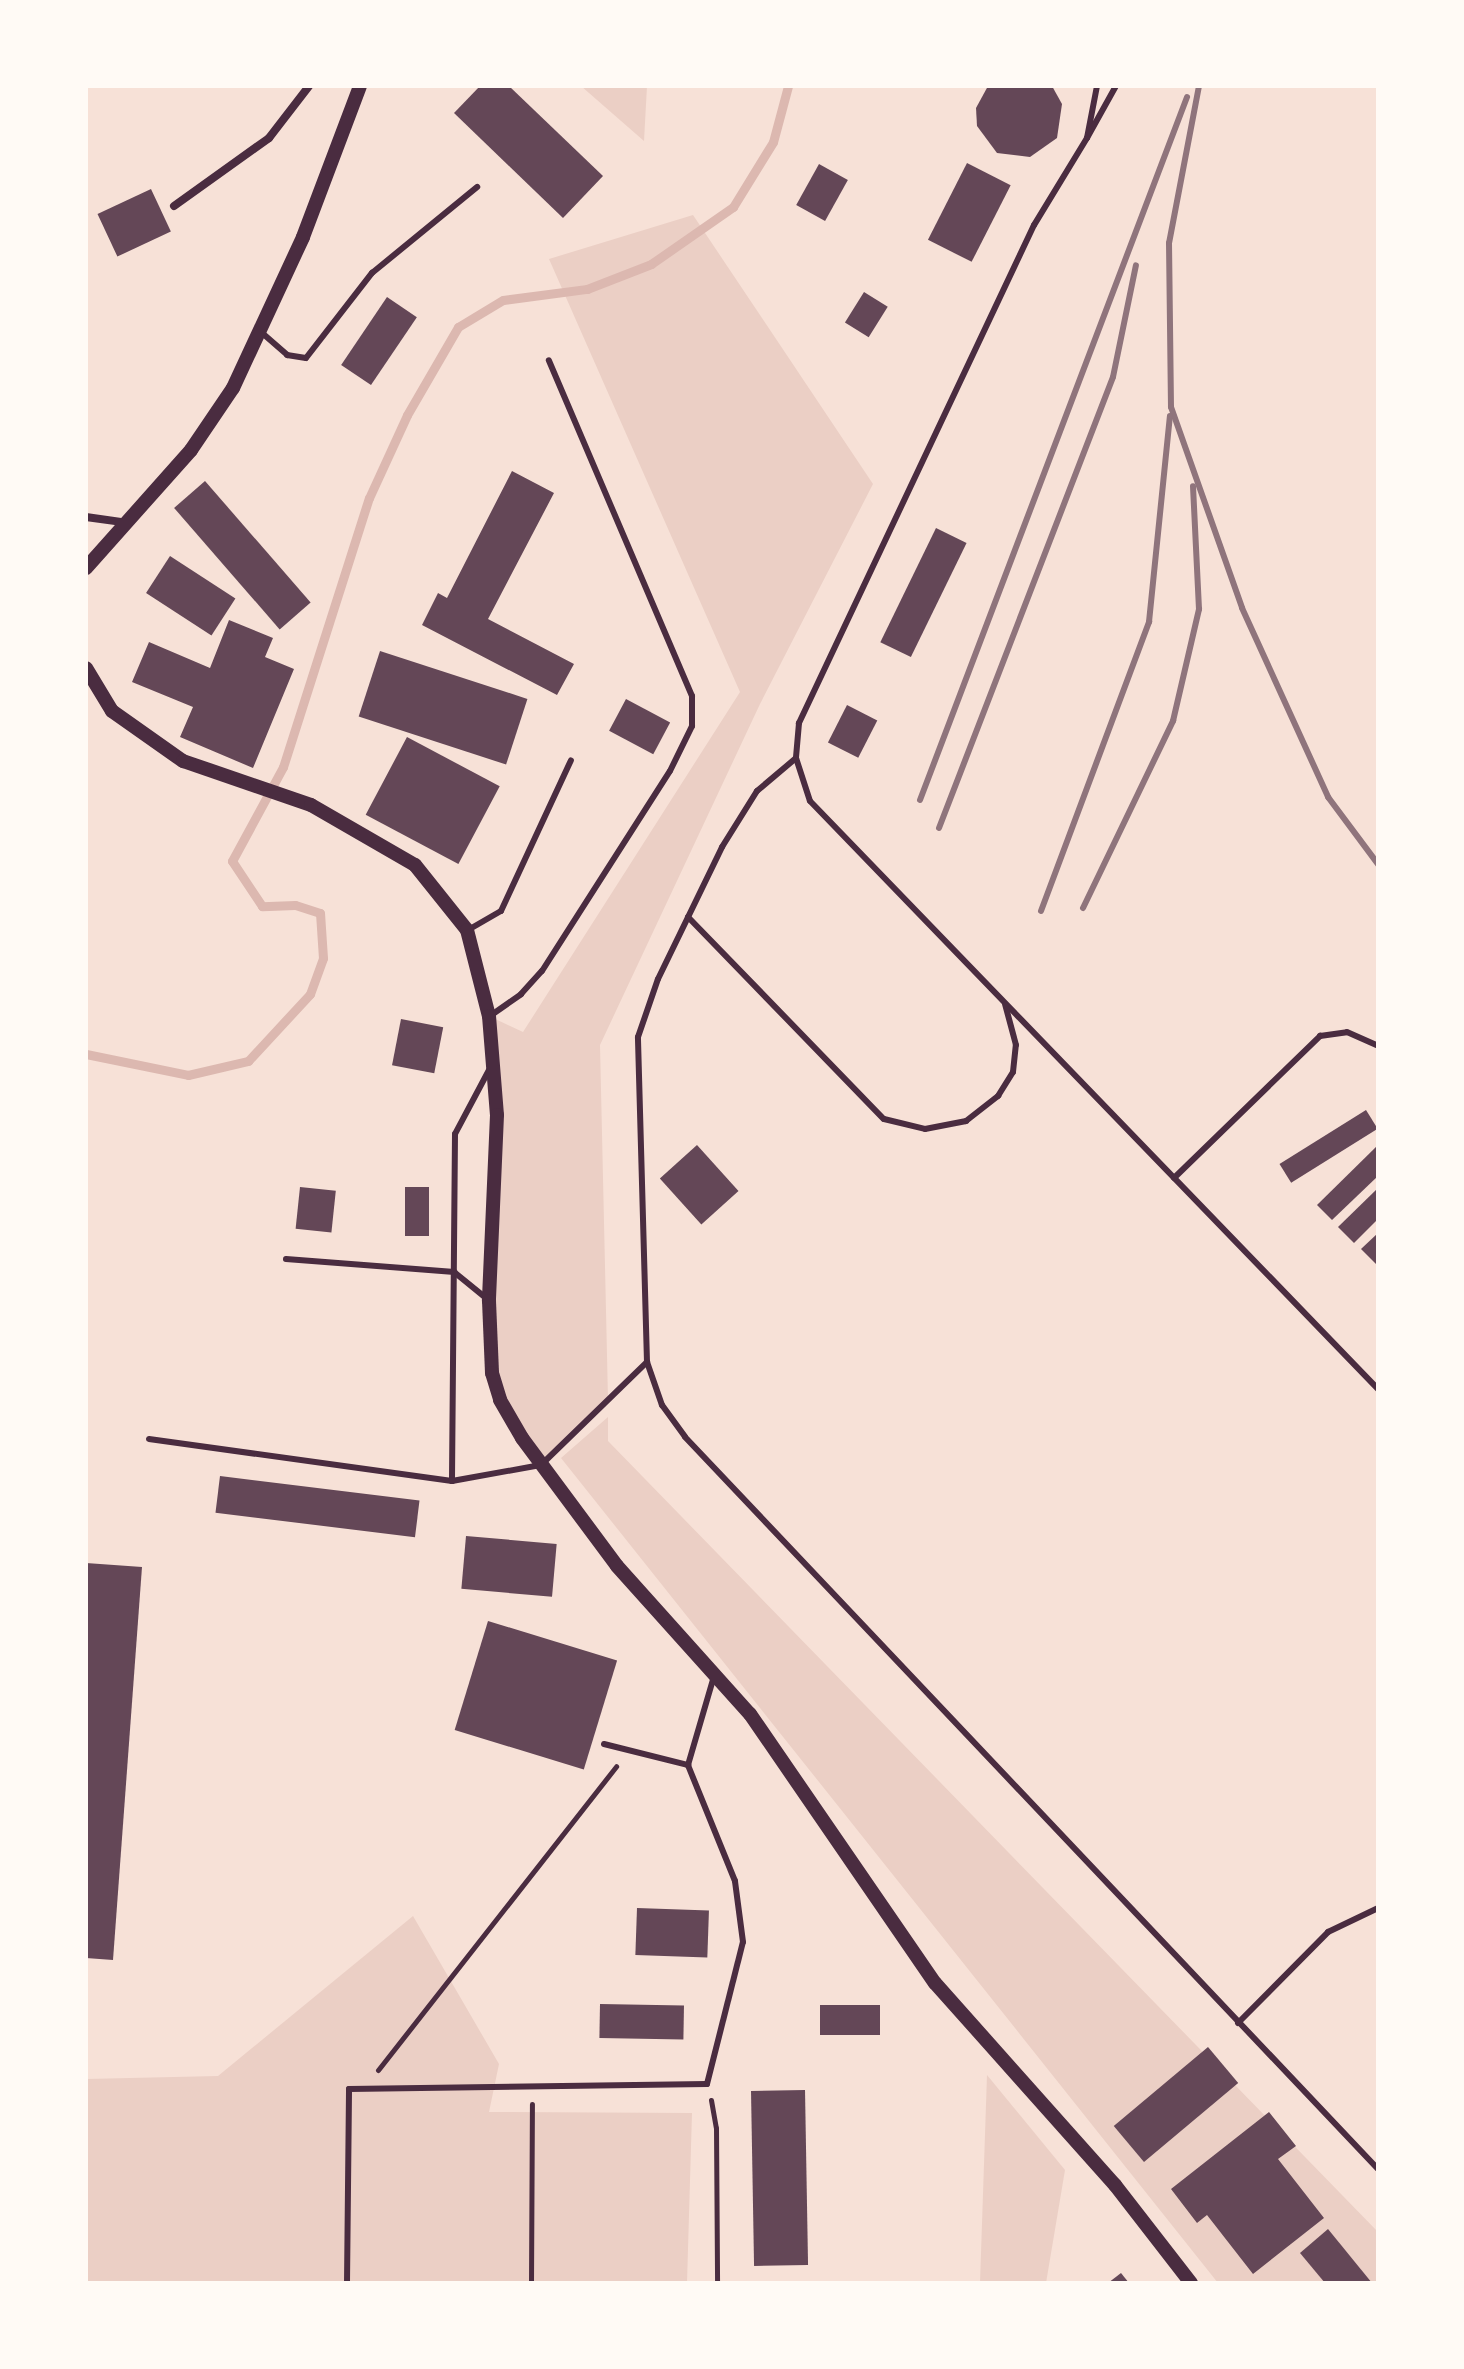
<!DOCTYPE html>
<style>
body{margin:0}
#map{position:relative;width:1464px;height:2369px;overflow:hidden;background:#f7e1d7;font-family:"Nunito Sans",sans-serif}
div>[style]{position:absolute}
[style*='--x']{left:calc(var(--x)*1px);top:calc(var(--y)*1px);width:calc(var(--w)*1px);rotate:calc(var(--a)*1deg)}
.green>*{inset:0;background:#ebcfc5}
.stream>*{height:9px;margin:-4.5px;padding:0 4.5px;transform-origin:4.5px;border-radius:4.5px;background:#dcb8b0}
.building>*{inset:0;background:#644757;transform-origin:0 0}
.path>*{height:5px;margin:-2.5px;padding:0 2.5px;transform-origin:2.5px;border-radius:2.5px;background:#4a2c40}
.service>*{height:6px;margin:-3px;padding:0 3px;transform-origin:3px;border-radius:3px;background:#4a2c40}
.minor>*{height:8px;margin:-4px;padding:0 4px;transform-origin:4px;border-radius:4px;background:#4a2c40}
.tertiary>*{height:14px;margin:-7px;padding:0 7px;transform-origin:7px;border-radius:7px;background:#4a2c40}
.rail>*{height:6px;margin:-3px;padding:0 3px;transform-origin:3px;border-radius:3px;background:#8f747c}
span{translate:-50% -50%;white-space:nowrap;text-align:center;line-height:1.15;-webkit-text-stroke:6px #fffaf5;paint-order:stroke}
.frame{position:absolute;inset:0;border:88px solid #fffaf5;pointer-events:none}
</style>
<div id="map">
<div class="green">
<i style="clip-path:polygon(581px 86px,647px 86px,644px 141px)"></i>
<i style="clip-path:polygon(693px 215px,873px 484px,760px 704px,600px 1045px,608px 1399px,541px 1465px,492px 1373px,497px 1115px,489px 1016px,523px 1032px,740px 692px,549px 259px)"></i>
<i style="clip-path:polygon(608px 1417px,608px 1441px,1378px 2232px,1378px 2283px,1218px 2283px,561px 1458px)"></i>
<i style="clip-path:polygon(413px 1916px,499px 2064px,489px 2112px,692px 2113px,687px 2283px,86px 2283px,86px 2079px,218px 2076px)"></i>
<i style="clip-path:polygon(987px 2075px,1065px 2170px,1046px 2283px,980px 2283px)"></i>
</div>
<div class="stream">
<i style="--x:86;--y:1054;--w:104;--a:11.6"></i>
<i style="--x:188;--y:1075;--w:62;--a:-13.1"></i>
<i style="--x:248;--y:1061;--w:91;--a:-47.2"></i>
<i style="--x:310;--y:994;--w:38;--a:-70"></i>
<i style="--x:323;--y:958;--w:45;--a:-93.8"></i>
<i style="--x:320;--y:913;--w:26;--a:-162"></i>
<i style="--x:295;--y:905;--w:33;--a:178"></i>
<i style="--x:262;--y:906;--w:54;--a:-123.7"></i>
<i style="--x:232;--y:861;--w:107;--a:-61.5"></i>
<i style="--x:283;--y:767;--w:282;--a:-72.3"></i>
<i style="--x:369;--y:498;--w:91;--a:-65.4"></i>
<i style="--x:407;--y:415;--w:102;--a:-59.9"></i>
<i style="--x:458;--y:327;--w:52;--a:-31"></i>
<i style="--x:503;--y:300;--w:85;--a:-7.5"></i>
<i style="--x:587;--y:289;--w:69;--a:-21.3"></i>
<i style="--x:651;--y:264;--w:100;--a:-34.8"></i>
<i style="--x:733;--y:207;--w:76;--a:-58.4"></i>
<i style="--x:773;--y:142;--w:58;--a:-75"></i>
</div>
<div class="building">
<i style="clip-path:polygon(480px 86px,509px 86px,603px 176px,563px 218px,454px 113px)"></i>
<i style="clip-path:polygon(988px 86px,1052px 86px,1062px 104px,1057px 138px,1030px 157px,997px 153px,977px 126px,976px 108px)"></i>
<i style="left:967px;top:163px;width:49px;height:86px;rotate:27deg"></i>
<i style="left:819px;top:164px;width:33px;height:47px;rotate:29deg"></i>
<i style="left:151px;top:189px;width:47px;height:59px;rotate:65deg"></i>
<i style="left:864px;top:292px;width:28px;height:36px;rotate:32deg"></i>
<i style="left:387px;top:297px;width:36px;height:82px;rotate:34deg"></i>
<i style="clip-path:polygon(512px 471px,554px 493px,488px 619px,574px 664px,557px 695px,422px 625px,438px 593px,447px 598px)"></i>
<i style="left:205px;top:481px;width:161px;height:41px;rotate:49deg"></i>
<i style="left:936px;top:528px;width:34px;height:127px;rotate:26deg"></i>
<i style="left:170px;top:556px;width:78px;height:44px;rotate:33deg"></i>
<i style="clip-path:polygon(229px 620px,273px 638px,265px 657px,294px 669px,253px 768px,180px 737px,193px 707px,132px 682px,149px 642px,210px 668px)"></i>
<i style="left:380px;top:651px;width:155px;height:69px;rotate:18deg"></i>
<i style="left:626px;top:699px;width:50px;height:36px;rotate:28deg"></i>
<i style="left:847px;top:705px;width:34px;height:42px;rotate:27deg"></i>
<i style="left:407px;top:737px;width:105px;height:88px;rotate:28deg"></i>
<i style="left:401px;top:1019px;width:43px;height:47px;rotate:11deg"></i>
<i style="left:1366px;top:1110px;width:22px;height:102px;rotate:58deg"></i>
<i style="left:697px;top:1145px;width:62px;height:50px;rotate:48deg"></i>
<i style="clip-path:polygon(1378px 1145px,1378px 1176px,1332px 1220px,1317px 1205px)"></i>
<i style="left:300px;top:1187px;width:36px;height:42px;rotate:6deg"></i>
<i style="left:405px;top:1187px;width:24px;height:49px"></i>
<i style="clip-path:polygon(1378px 1188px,1378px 1219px,1354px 1243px,1338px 1227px)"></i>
<i style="clip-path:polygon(1378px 1233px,1378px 1264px,1377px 1265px,1361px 1249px)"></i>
<i style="left:220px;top:1476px;width:201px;height:37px;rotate:7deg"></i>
<i style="left:466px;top:1536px;width:91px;height:53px;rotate:5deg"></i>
<i style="clip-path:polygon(86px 1563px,142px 1567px,113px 1960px,86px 1958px)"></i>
<i style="left:488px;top:1621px;width:135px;height:114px;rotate:17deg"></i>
<i style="left:637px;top:1908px;width:72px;height:47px;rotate:2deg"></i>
<i style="left:600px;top:2004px;width:84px;height:34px;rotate:1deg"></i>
<i style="left:820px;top:2005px;width:60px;height:30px"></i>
<i style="left:1208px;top:2047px;width:47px;height:123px;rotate:50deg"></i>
<i style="left:805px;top:2090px;width:175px;height:54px;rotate:89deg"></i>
<i style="clip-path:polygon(1269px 2112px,1296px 2146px,1278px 2159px,1324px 2218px,1253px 2274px,1207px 2215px,1197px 2223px,1171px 2189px)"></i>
<i style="clip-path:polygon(1328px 2229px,1372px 2283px,1325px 2283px,1300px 2253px)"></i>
<i style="clip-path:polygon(1121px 2273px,1129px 2283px,1108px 2283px)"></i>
</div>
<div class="path">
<i style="--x:378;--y:2070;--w:386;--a:-51.9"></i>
<i style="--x:711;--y:2100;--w:28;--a:80"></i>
<i style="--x:716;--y:2128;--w:155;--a:89.6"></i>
<i style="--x:531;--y:2283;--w:179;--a:-89.7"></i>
</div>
<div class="service">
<i style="--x:1097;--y:86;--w:53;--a:100.9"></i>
<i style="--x:1087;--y:138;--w:60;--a:-60.9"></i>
<i style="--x:1087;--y:138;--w:102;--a:121.3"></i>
<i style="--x:1034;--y:225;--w:551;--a:115.26"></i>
<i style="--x:799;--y:723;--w:35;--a:95"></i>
<i style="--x:796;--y:758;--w:45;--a:72"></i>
<i style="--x:810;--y:801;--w:818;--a:45.99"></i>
<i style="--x:261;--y:332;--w:35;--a:41"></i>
<i style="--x:287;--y:355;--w:19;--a:9"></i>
<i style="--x:306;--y:358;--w:108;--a:-52.2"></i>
<i style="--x:372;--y:273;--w:136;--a:-39.3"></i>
<i style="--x:688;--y:917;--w:281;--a:45.9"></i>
<i style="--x:884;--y:1119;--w:42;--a:13.7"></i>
<i style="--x:925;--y:1129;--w:42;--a:-11"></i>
<i style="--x:966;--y:1121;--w:41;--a:-38"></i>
<i style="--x:998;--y:1096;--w:28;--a:-58"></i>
<i style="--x:1013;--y:1072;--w:27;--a:-84"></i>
<i style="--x:1016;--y:1045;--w:42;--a:-105"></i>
<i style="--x:468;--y:930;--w:38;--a:-30"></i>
<i style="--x:501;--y:911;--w:166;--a:-65.1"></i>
<i style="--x:490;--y:1016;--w:38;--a:-35"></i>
<i style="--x:521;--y:994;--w:31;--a:-48"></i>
<i style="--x:542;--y:971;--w:237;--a:-57.4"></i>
<i style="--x:670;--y:771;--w:50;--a:-63.9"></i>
<i style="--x:692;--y:726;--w:30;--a:-90"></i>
<i style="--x:692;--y:696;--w:365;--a:-113.1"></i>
<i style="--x:489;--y:1070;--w:72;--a:118"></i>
<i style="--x:455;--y:1134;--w:347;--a:90.5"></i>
<i style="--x:452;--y:1481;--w:90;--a:-10.2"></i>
<i style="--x:541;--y:1465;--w:148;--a:-44.2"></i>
<i style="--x:647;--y:1362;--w:325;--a:-91.6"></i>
<i style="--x:638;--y:1037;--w:61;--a:-71"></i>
<i style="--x:658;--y:979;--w:147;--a:-64.1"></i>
<i style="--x:722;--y:847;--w:66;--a:-58"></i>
<i style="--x:757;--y:791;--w:51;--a:-40.2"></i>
<i style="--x:1174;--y:1178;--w:204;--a:-44.2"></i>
<i style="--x:1320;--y:1036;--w:27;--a:-8"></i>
<i style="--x:1347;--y:1032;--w:34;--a:24"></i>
<i style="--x:286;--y:1259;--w:169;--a:4.4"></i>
<i style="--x:454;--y:1272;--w:41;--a:39.1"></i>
<i style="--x:647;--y:1362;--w:46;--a:70.8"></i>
<i style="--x:662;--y:1405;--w:39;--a:54"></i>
<i style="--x:685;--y:1437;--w:1008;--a:46.57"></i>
<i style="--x:149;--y:1439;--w:306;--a:7.9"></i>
<i style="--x:604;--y:1744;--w:87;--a:14"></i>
<i style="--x:1238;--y:2023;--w:128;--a:-45.3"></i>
<i style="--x:1328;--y:1932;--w:55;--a:-25.6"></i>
<i style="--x:347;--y:2283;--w:194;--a:-89.4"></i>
<i style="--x:349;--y:2089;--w:358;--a:-0.8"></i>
<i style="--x:707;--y:2084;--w:146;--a:-75.8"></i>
<i style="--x:743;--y:1942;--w:62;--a:-97.5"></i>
<i style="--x:735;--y:1881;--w:125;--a:-112.1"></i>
<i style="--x:688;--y:1765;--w:93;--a:-73.7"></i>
</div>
<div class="minor">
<i style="--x:174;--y:206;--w:117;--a:-35.6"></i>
<i style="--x:269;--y:138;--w:66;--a:-52.4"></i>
<i style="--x:86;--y:517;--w:37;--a:8"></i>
</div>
<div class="tertiary">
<i style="--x:86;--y:568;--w:158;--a:-48.3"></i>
<i style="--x:191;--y:450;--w:75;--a:-55.9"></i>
<i style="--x:233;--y:388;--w:166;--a:-65.1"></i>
<i style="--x:303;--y:237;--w:161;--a:-69.3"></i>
<i style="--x:86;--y:668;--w:50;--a:58.8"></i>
<i style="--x:112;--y:711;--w:87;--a:35.2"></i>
<i style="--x:183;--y:761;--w:135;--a:19"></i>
<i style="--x:311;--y:805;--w:120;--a:30"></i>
<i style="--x:415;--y:865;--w:83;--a:51.3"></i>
<i style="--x:467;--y:930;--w:89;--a:75.7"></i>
<i style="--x:489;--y:1016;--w:99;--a:85.4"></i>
<i style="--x:497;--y:1115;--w:186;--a:92.5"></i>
<i style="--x:489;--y:1301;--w:72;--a:87.6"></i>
<i style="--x:492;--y:1373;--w:28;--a:73"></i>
<i style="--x:500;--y:1400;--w:44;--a:59.9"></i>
<i style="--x:522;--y:1438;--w:159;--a:53.4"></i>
<i style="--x:617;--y:1566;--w:199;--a:48.1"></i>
<i style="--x:750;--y:1714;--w:326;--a:55.5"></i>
<i style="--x:935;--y:1983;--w:271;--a:48.3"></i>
<i style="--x:1115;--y:2185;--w:124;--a:52.2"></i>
</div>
<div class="rail">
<i style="--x:1199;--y:86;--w:160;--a:100.8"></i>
<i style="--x:1169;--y:243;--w:164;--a:89.3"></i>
<i style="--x:1171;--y:407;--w:213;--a:70.5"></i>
<i style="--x:1242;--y:608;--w:208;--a:65.5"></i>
<i style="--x:1328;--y:797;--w:84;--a:53.3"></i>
<i style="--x:920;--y:800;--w:752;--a:-69.2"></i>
<i style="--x:939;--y:828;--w:483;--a:-68.9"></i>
<i style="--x:1113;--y:377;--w:114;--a:-78.4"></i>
<i style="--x:1083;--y:908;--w:208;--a:-64.3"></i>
<i style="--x:1173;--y:721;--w:115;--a:-76.9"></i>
<i style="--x:1199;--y:609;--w:123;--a:-92.8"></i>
<i style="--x:1041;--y:911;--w:309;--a:-69.5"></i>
<i style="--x:1149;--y:622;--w:207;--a:-84.2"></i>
</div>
<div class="frame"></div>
</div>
